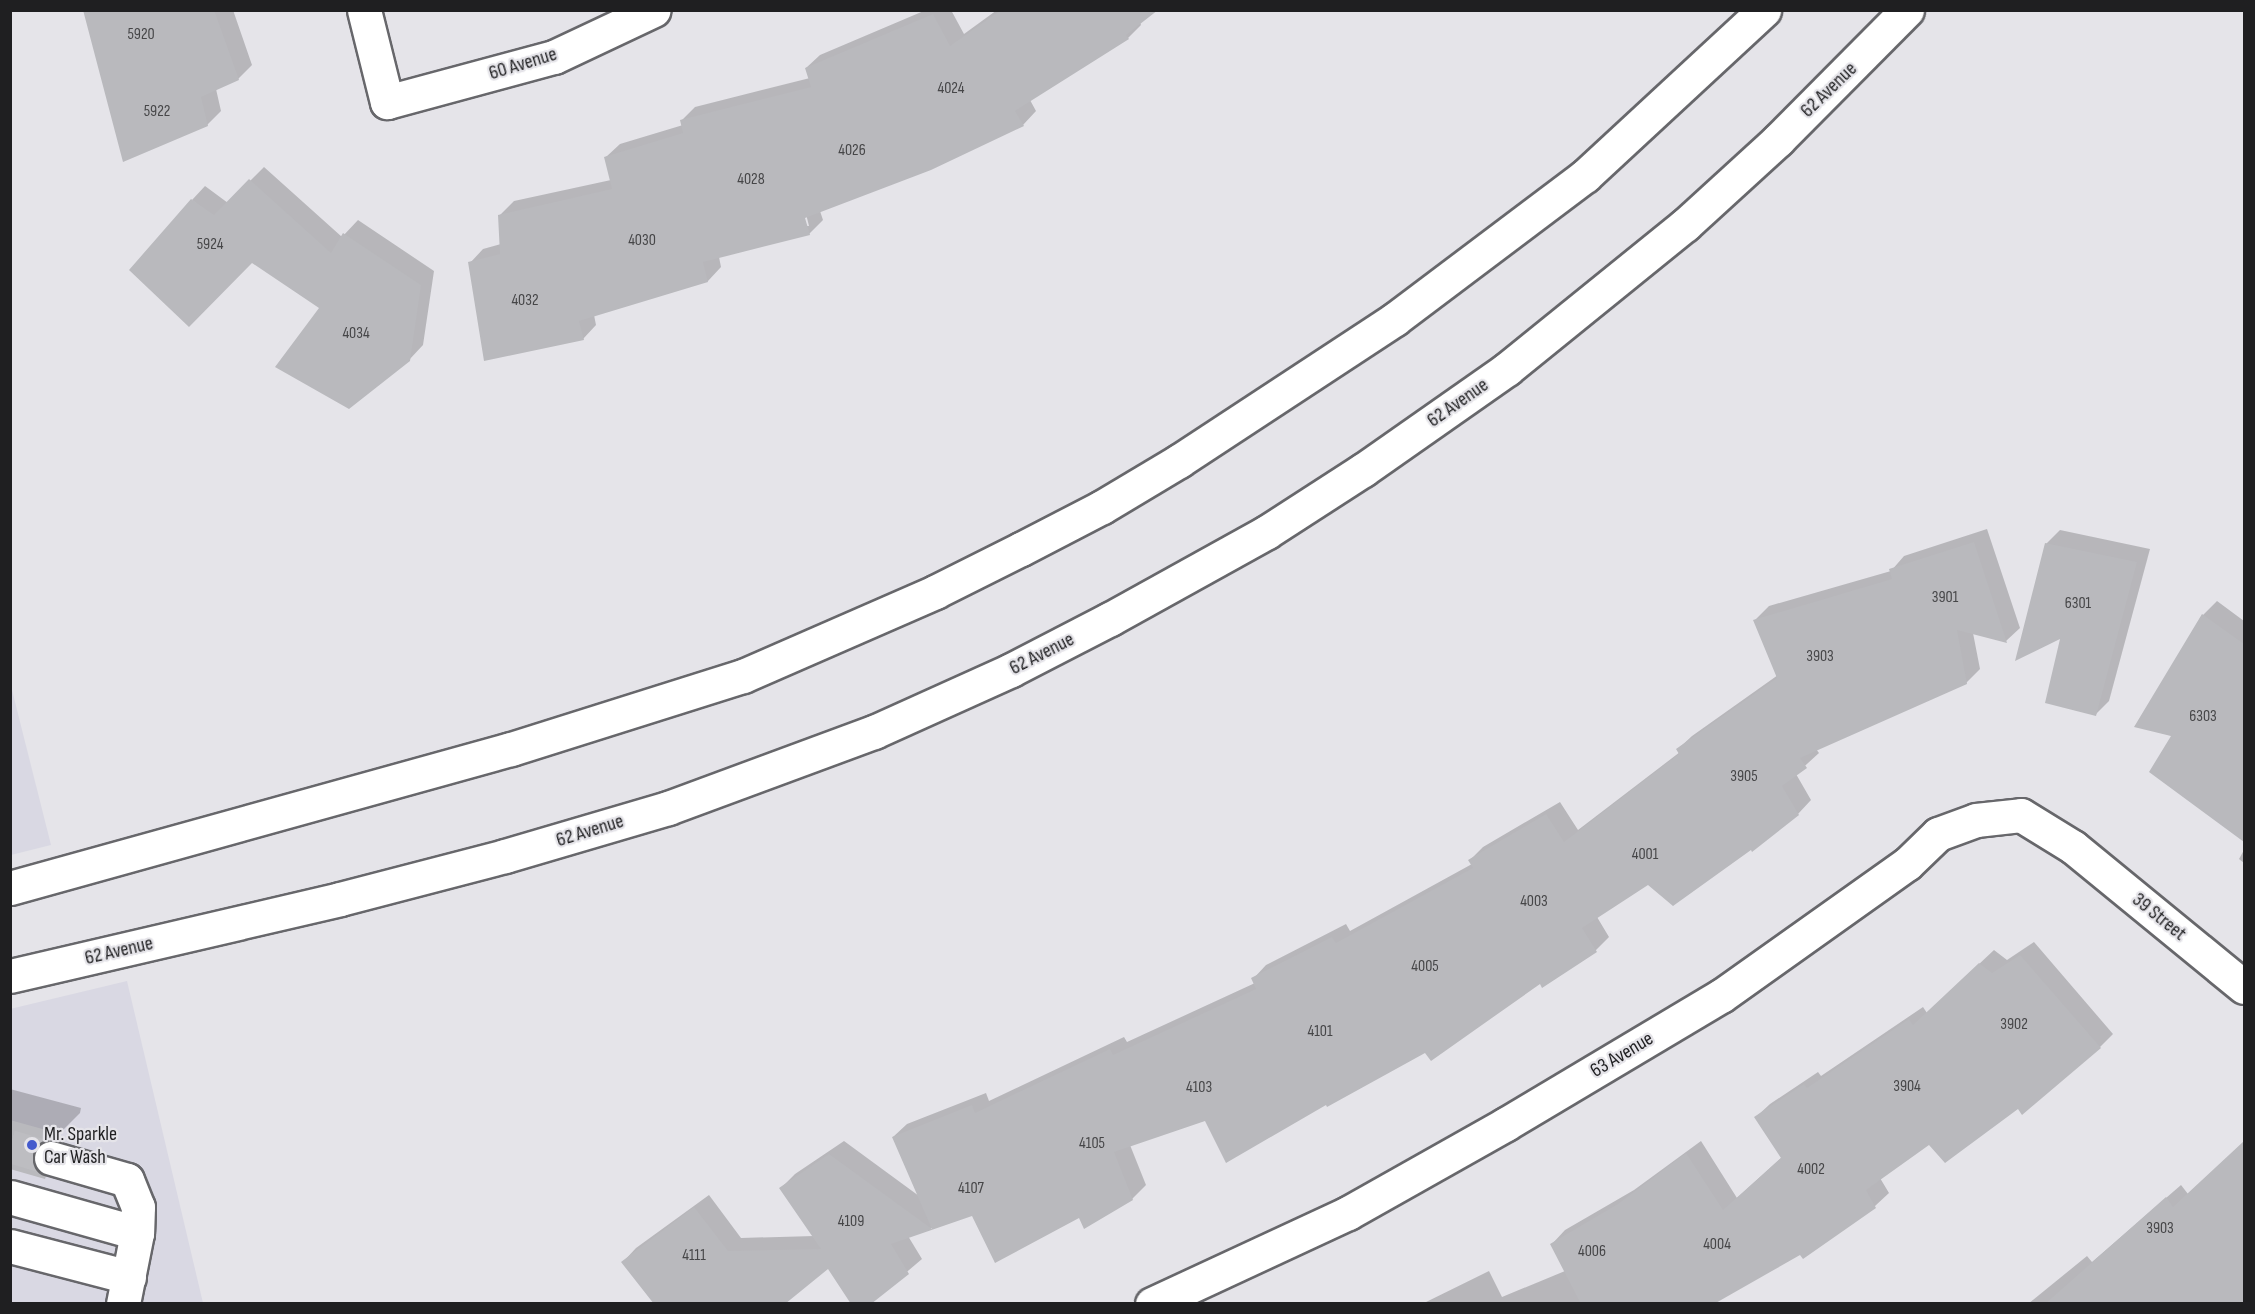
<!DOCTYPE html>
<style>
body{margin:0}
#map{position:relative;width:2255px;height:1314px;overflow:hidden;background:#e5e4e9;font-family:"Sofia Sans Condensed",sans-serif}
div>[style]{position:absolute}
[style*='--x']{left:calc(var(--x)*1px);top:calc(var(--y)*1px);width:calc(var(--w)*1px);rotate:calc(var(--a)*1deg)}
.built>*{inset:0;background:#d9d8e3}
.shadow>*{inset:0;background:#0003}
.building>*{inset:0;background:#b9b9bd}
.minor-tunnel>*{height:33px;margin-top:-16.5px;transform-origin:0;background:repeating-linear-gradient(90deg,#bdbdc1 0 33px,transparent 0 49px)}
.roads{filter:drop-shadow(2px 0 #67676b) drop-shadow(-2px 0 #67676b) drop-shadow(0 2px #67676b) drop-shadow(0 -2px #67676b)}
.minor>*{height:33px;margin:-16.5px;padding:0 16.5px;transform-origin:16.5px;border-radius:16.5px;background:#fff}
.major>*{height:33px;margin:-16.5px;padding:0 16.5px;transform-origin:16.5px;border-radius:16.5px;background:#fff}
.dots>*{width:16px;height:16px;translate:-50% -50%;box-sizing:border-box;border:3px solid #e5e4e9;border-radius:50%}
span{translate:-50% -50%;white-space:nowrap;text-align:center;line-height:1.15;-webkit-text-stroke:4.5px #e5e4e9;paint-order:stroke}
.number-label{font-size:16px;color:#464648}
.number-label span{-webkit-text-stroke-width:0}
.street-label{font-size:20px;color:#1f1f21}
.poi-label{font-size:20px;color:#1f1f21}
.left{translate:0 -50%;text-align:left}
.frame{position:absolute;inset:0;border:12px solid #1f1f21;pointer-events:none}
</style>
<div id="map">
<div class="built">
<i style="clip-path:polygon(10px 682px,51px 845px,11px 855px,10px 855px)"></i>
<i style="clip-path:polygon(127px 981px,203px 1303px,11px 1303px,10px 1009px)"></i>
</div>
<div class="shadow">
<i style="clip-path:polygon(84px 10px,233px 10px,252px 65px,238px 79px,216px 89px,221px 111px,207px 125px)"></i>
<i style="clip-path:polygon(evenodd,926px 10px,951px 10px,964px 34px,997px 10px,1156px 10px,1140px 22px,1141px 25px,1128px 38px,1030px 100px,1036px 111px,1023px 125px,820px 211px,823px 220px,809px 234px,719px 257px,721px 267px,708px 281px,594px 315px,596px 325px,583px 339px,470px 263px,483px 249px,501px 244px,500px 215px,514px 201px,611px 180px,606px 157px,620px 144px,683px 125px,682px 120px,695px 107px,810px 78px,806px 68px,820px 55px,926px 10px,805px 210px,809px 226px,806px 226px,802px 211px,805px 210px)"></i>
<i style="clip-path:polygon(264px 167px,342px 237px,358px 220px,434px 271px,423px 345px,409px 360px,321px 307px,192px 200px,205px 186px,228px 203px)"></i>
<i style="clip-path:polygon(1987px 529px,2020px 628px,2006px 641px,1973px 633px,1980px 669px,1966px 683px,1816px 749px,1819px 753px,1796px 774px,1811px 800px,1798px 814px,1751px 848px,1648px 884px,1597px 917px,1609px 937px,1596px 950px,1426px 1051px,1326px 1103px,1206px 1120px,1130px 1145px,1146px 1185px,1132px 1199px,1080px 1216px,973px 1214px,908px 1236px,922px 1259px,869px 1304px,828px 1267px,623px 1262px,636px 1248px,709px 1195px,741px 1238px,814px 1236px,781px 1188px,795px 1174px,844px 1141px,919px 1196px,893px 1137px,907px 1124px,986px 1093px,989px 1101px,1124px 1037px,1127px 1042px,1255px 983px,1253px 979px,1266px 965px,1346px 924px,1350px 931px,1472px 864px,1470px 860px,1483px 847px,1560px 802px,1578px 830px,1680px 752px,1678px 749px,1692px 736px,1778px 675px,1755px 620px,1769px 606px,1891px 571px,1904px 556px)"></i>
<i style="clip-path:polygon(2060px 530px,2150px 549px,2109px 701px,2095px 715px,2062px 636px,2046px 544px)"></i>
<i style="clip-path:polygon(2217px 601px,2244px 621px,2244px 840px,2151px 771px,2173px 736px,2136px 726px,2203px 615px)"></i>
<i style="clip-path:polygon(2244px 850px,2244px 863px,2239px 859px)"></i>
<i style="clip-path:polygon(2034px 942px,2113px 1034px,2100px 1047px,2018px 1107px,1929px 1143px,1880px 1178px,1889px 1193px,1875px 1206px,1801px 1253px,1711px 1304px,1422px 1304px,1489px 1271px,1502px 1297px,1565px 1271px,1552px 1244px,1565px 1230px,1634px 1190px,1701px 1141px,1737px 1198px,1782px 1157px,1756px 1117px,1770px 1104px,1818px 1072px,1821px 1076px,1923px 1007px,1927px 1013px,1994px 950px,2007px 960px)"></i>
<i style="clip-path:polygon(10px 1089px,81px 1108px,80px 1113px,57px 1136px,69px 1152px,44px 1177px,10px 1167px)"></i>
<i style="clip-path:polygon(2244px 1142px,2244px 1304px,2028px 1304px,2087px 1256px,2092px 1262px,2181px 1185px,2188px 1194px)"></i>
</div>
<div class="building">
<i style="clip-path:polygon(83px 10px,214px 10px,239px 80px,201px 97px,208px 126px,123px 162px)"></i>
<i style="clip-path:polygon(1001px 10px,1158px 10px,1126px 35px,1129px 39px,1015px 111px,1024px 126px,931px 170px,805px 218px,810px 235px,703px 262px,708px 282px,579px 321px,584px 340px,484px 361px,468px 262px,500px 254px,498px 215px,612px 189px,604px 157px,683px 133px,680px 120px,811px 87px,805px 68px,933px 14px,950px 46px)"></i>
<i style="clip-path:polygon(249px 179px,331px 253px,343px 233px,421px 285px,410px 361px,349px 409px,275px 367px,319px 308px,252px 263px,189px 327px,129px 270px,191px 199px,214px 215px)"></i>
<i style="clip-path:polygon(1974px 542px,2007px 643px,1957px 630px,1967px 684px,1800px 758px,1807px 768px,1782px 786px,1799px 815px,1752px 852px,1751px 850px,1673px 906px,1648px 885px,1582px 928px,1597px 952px,1542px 988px,1540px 984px,1431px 1061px,1425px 1053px,1327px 1107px,1326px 1105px,1226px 1163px,1205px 1121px,1114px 1152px,1133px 1200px,1084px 1229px,1079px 1218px,995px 1263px,972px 1216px,891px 1244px,909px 1274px,871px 1304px,851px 1304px,828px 1269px,785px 1304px,654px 1304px,621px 1262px,694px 1207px,728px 1251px,821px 1249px,779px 1188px,829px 1154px,932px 1229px,892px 1137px,972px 1105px,975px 1113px,1110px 1049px,1113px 1055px,1256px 989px,1251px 978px,1332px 937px,1336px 943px,1473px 868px,1468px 860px,1546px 814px,1564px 842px,1679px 754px,1676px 749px,1777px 678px,1753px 620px,1892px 579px,1889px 569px)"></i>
<i style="clip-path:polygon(2045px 543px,2137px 562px,2096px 716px,2045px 703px,2060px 639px,2015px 661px)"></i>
<i style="clip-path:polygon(2202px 614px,2244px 644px,2244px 842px,2149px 772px,2171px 736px,2134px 727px)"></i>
<i style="clip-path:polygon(2020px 955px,2101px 1048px,2022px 1115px,2018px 1109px,1945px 1163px,1929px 1145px,1866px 1190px,1876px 1208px,1803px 1259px,1800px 1255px,1714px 1304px,1581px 1304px,1550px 1244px,1618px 1204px,1686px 1153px,1723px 1210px,1781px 1158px,1754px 1117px,1804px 1084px,1807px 1088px,1909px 1019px,1913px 1025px,1979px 963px,1992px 973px)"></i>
<i style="clip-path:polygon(10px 1120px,57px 1133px,56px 1140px,47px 1140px,38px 1144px,33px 1153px,33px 1163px,38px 1171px,46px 1176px,45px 1179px,10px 1169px)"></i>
<i style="clip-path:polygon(2244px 1141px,2244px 1304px,2045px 1304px,2166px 1197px,2173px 1207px)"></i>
</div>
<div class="minor-tunnel">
<i style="--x:10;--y:1146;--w:43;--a:16.3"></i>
</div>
<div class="roads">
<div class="minor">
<i style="--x:364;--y:10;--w:95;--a:76"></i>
<i style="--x:387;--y:102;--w:173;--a:-15.1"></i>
<i style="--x:554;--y:57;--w:110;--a:-25.2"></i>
<i style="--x:51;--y:1158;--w:79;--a:16.1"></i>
<i style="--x:127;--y:1180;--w:29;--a:68"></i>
<i style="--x:138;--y:1207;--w:26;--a:92"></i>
<i style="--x:137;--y:1233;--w:72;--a:101.2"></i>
<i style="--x:10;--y:1197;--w:132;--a:15.8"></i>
<i style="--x:10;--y:1246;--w:123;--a:14.6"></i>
<i style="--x:1152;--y:1304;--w:216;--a:-24.9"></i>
<i style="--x:1348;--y:1213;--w:181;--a:-29.4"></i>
<i style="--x:1506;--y:1124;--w:250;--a:-30.8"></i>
<i style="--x:1721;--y:996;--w:228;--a:-35.4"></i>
<i style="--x:1907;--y:864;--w:43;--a:-44.1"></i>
<i style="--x:1938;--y:834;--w:40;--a:-20.2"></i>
<i style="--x:1976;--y:820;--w:45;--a:-6.3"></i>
<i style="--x:2021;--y:815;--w:61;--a:31.6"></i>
<i style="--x:2073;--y:847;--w:221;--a:39.3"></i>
</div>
<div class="major">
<i style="--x:10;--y:888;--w:520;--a:-15.51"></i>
<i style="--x:511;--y:749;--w:243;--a:-17.5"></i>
<i style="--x:743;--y:676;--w:210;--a:-23.6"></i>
<i style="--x:935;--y:592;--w:96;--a:-26.6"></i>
<i style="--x:1021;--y:549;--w:91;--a:-27.4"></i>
<i style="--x:1102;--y:507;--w:90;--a:-30.9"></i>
<i style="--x:1179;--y:461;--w:258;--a:-33.3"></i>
<i style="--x:1395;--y:319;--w:238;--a:-37"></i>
<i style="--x:1585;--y:176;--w:244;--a:-42.8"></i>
<i style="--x:10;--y:976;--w:339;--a:-13.1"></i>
<i style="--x:340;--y:899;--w:171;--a:-14.6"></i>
<i style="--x:505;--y:856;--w:170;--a:-16.4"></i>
<i style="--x:668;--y:808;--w:220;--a:-20.3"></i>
<i style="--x:874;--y:732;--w:150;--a:-24.3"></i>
<i style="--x:1011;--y:670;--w:111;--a:-27.3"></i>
<i style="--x:1110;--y:619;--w:179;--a:-29"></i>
<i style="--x:1267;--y:532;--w:114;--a:-32.9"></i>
<i style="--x:1363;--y:470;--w:176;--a:-35"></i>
<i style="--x:1507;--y:369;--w:229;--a:-39"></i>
<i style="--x:1685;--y:225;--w:126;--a:-42.4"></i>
<i style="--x:1778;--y:140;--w:183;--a:-45.2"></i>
</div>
</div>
<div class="dots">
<i style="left:32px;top:1145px;background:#435acd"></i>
</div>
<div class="number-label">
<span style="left:141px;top:35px">5920</span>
<span style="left:951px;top:89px">4024</span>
<span style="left:157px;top:112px">5922</span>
<span style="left:852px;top:151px">4026</span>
<span style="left:751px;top:180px">4028</span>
<span style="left:642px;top:241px">4030</span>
<span style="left:210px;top:245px">5924</span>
<span style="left:525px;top:301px">4032</span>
<span style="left:356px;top:334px">4034</span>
<span style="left:1945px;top:598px">3901</span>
<span style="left:2078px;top:604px">6301</span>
<span style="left:1820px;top:657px">3903</span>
<span style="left:2203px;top:717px">6303</span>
<span style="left:1744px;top:777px">3905</span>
<span style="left:1645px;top:855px">4001</span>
<span style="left:1534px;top:902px">4003</span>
<span style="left:1425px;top:967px">4005</span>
<span style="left:2014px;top:1025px">3902</span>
<span style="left:1320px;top:1032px">4101</span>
<span style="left:1907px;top:1087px">3904</span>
<span style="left:1199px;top:1088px">4103</span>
<span style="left:1092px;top:1144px">4105</span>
<span style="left:1811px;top:1170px">4002</span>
<span style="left:971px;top:1189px">4107</span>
<span style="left:851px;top:1222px">4109</span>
<span style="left:2160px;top:1229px">3903</span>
<span style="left:1717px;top:1245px">4004</span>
<span style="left:1592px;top:1252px">4006</span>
<span style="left:694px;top:1256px">4111</span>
</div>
<div class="street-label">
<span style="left:523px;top:64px;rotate:-17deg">60 Avenue</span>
<span style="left:1829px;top:90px;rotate:-44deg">62 Avenue</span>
<span style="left:1458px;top:403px;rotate:-35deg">62 Avenue</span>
<span style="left:1042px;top:654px;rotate:-27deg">62 Avenue</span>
<span style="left:590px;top:831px;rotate:-17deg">62 Avenue</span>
<span style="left:2159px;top:917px;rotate:39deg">39 Street</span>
<span style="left:119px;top:951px;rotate:-13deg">62 Avenue</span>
<span style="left:1622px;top:1055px;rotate:-31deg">63 Avenue</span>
</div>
<div class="poi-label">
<span class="left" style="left:44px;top:1146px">Mr. Sparkle<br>Car Wash</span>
</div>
<div class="frame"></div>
</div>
